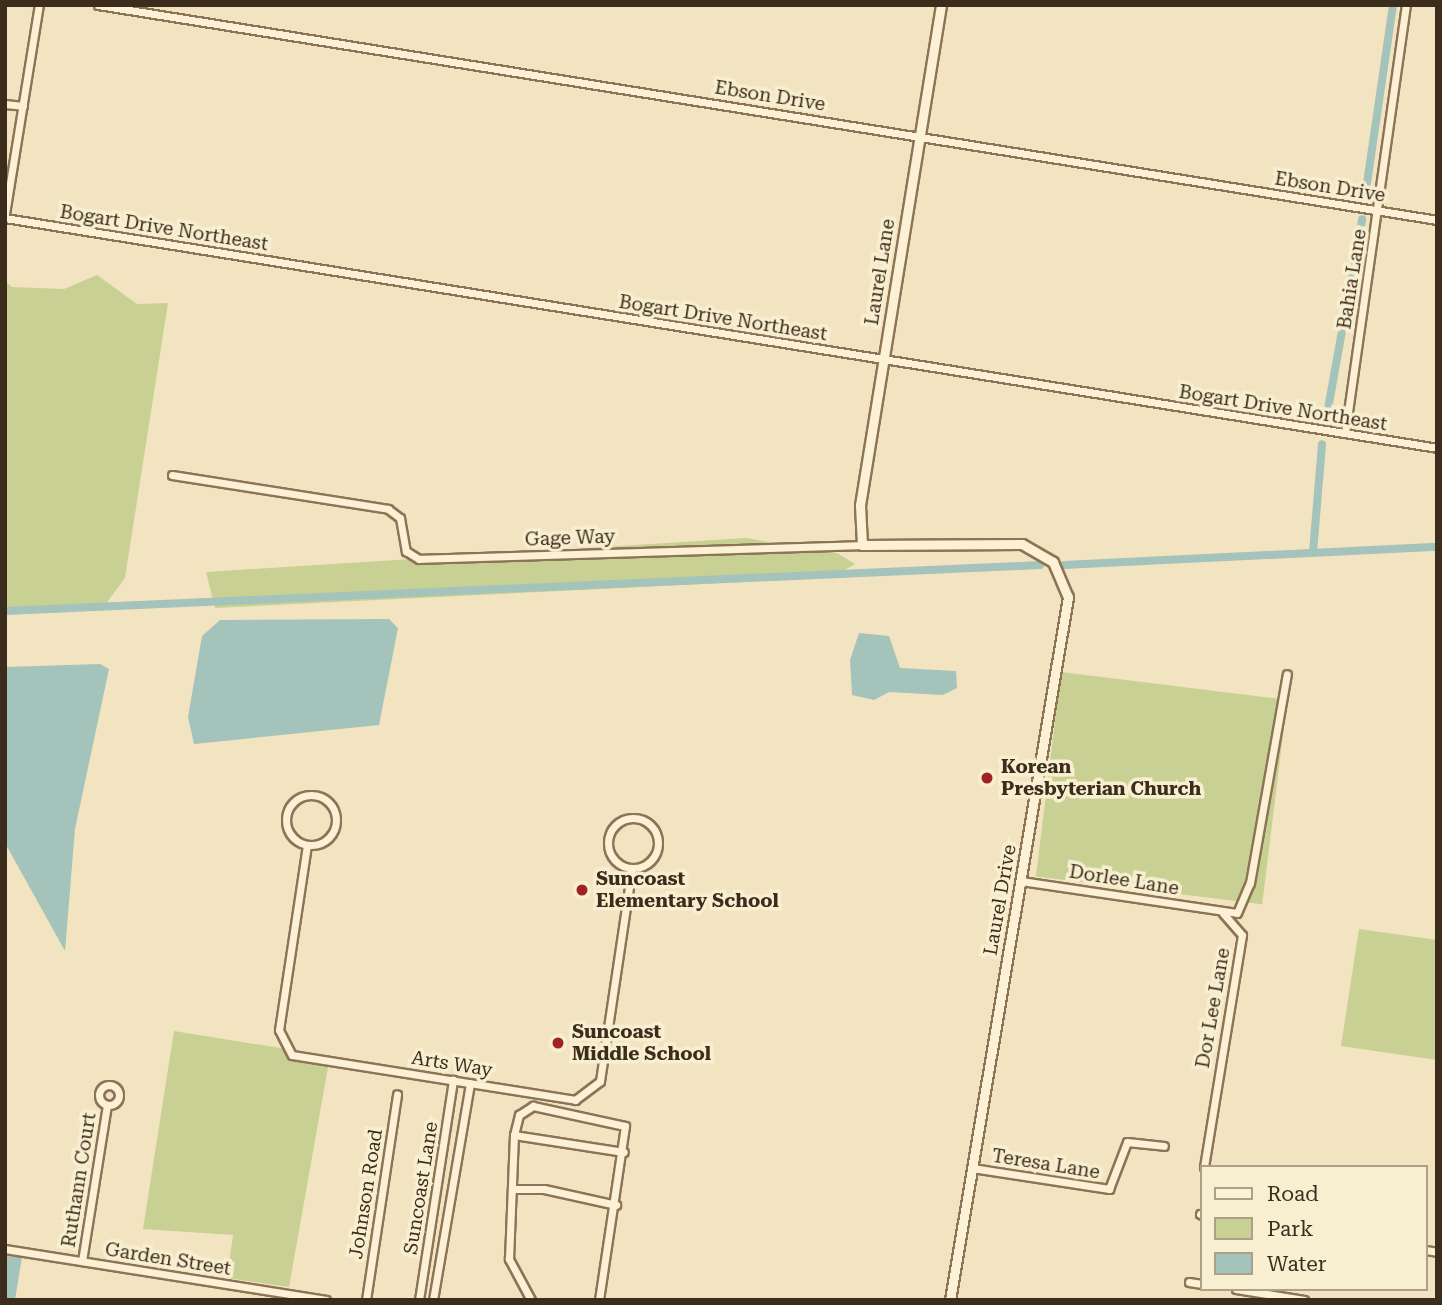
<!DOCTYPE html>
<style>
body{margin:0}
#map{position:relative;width:1442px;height:1305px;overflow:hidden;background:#f2e4c0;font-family:"Roboto Serif",serif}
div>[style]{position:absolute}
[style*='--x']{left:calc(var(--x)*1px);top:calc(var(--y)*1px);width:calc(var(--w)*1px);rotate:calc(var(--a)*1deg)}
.green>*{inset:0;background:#c8d193;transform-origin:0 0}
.water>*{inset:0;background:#a3c3bb}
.canal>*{height:8px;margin:-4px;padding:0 4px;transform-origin:4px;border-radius:4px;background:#a3c3bb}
.roads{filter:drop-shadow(2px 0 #8c7456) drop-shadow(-2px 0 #8c7456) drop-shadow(0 2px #8c7456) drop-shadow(0 -2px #8c7456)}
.minor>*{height:7px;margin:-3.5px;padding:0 3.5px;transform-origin:3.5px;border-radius:3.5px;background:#fcf1d4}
.minor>.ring{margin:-3.5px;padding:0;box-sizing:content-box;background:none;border:7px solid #fcf1d4;border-radius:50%}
.tertiary>*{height:9px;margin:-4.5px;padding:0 4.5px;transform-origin:4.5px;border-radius:4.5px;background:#fcf1d4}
.dots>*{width:19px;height:19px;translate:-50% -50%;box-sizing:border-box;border:4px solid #f8eed0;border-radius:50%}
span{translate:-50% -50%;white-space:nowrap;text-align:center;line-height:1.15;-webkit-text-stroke:7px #f8eed0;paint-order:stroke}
.street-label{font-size:19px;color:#3b2c1c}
.poi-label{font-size:19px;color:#3b2c1c;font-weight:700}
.left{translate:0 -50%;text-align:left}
.frame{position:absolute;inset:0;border:7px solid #3b2c1c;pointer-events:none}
.legend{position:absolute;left:1200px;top:1165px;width:228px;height:126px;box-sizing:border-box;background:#f8eed0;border:2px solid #aca088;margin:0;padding:9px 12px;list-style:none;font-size:21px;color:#3b2c1c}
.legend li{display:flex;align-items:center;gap:14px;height:35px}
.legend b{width:35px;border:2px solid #aca088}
</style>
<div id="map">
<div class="green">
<i style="clip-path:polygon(97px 275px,137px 304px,168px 303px,125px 578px,105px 605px,5px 610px,5px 281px,12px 287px,64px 289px)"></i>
<i style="clip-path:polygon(746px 538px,837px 553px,855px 564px,834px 576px,785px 580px,215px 608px,206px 572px)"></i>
<i style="left:1061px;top:672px;width:228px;height:206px;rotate:7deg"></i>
<i style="clip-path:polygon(1359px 929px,1437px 940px,1437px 1060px,1341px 1046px)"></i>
<i style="clip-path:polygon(174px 1031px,330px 1056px,289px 1287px,227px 1278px,233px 1235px,143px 1229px)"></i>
</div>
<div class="water">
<i style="clip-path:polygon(389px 619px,398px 628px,379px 725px,194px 744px,188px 717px,202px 636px,220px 620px)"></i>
<i style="clip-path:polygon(859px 633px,889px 636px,900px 668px,956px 671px,957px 688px,943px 695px,889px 692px,874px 700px,852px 695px,850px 660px)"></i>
<i style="clip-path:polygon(100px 664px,109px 669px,75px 829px,65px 951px,5px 843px,5px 667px)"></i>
<i style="clip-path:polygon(5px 1256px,22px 1257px,15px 1300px,5px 1300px)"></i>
</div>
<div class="canal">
<i style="--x:1365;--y:197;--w:194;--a:-81.7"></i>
<i style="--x:1326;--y:420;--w:204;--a:-79.8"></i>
<i style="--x:1313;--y:552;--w:108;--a:-85.2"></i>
<i style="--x:1064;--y:565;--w:373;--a:-2.8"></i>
<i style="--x:5;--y:611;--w:1036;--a:-2.54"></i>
</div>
<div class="roads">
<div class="minor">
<i style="--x:98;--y:5;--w:1356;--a:9.12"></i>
<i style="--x:5;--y:104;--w:18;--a:6"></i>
<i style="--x:5;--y:214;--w:212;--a:-80.8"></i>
<i style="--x:5;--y:218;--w:1450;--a:9.12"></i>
<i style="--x:1345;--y:433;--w:432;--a:-81.9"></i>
<i style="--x:172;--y:475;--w:219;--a:8.9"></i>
<i style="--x:388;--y:509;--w:15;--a:37"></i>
<i style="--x:400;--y:518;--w:34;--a:80"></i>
<i style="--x:406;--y:551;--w:15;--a:32"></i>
<i style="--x:419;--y:559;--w:443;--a:-1.8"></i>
<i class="ring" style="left:286px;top:795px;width:43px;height:43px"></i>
<i class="ring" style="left:608px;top:818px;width:43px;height:43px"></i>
<i style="--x:307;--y:845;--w:187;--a:98.6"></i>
<i style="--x:279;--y:1030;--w:28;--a:63"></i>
<i style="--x:292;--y:1055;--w:287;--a:9"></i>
<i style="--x:575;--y:1100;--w:31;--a:-37"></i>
<i style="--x:600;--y:1081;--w:215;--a:-81.5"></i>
<i style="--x:1021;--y:881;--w:218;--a:8.4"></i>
<i style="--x:1237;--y:913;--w:33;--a:-67"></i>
<i style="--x:1250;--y:883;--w:212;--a:-80"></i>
<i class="ring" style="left:99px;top:1085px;width:13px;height:13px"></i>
<i style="--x:514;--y:1135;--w:111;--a:8.8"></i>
<i style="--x:1204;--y:1167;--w:235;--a:-80.7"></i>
<i style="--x:1242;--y:935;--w:29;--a:-131"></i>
<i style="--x:972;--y:1168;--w:139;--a:8.7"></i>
<i style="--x:1109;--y:1189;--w:50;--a:-69"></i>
<i style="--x:1127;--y:1142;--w:37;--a:6"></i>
<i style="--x:514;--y:1189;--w:30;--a:0"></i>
<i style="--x:544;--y:1189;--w:74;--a:12.5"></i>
<i style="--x:1200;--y:1214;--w:2;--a:27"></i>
<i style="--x:5;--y:1249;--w:325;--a:9"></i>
<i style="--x:1426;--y:1250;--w:11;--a:10"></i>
<i style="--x:82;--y:1261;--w:158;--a:-80.9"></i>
<i style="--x:1189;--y:1282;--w:13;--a:9"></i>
<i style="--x:1236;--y:1289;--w:69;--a:9.2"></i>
<i style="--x:366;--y:1300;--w:208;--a:-81.4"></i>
<i style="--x:419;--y:1300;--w:223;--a:-81.2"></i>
<i style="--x:433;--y:1300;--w:220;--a:-80.3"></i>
<i style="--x:531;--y:1300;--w:47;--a:-118.2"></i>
<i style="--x:509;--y:1259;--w:124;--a:-87.7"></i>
<i style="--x:514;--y:1135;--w:21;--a:-76"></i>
<i style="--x:519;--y:1115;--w:17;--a:-33"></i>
<i style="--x:533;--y:1106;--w:94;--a:12.3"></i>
<i style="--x:625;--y:1126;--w:176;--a:98.5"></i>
</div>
<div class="tertiary">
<i style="--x:941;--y:5;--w:507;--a:99.2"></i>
<i style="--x:860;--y:505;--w:40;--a:87.1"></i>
<i style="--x:862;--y:545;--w:160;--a:-0.4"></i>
<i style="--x:1022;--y:544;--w:36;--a:30"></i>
<i style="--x:1053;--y:562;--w:38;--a:67"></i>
<i style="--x:1068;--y:597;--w:713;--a:99.53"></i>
</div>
</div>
<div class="dots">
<i style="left:987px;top:778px;background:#a12321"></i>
<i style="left:582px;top:890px;background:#a12321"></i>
<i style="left:558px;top:1043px;background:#a12321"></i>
</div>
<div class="street-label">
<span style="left:770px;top:96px;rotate:9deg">Ebson Drive</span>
<span style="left:1330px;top:187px;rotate:9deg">Ebson Drive</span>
<span style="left:164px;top:228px;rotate:9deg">Bogart Drive Northeast</span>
<span style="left:880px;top:272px;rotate:-81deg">Laurel Lane</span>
<span style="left:1352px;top:279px;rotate:-81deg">Bahia Lane</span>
<span style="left:723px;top:318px;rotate:9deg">Bogart Drive Northeast</span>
<span style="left:1283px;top:408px;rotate:9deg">Bogart Drive Northeast</span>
<span style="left:570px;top:538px;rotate:-2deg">Gage Way</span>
<span style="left:1124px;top:880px;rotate:9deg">Dorlee Lane</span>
<span style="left:1000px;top:900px;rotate:-80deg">Laurel Drive</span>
<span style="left:1213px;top:1008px;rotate:-80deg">Dor Lee Lane</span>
<span style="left:452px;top:1064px;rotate:9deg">Arts Way</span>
<span style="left:1046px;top:1164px;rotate:9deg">Teresa Lane</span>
<span style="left:79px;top:1180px;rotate:-81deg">Ruthann Court</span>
<span style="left:421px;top:1188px;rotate:-81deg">Suncoast Lane</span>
<span style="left:366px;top:1194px;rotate:-81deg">Johnson Road</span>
<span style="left:168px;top:1259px;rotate:9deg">Garden Street</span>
</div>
<div class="poi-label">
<span class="left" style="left:1001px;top:778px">Korean<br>Presbyterian Church</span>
<span class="left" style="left:596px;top:890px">Suncoast<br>Elementary School</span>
<span class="left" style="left:572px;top:1043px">Suncoast<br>Middle School</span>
</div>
<div class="frame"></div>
<ul class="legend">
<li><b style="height:9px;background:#fcf1d4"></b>Road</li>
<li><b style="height:19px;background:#c8d193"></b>Park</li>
<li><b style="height:19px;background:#a3c3bb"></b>Water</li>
</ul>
</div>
